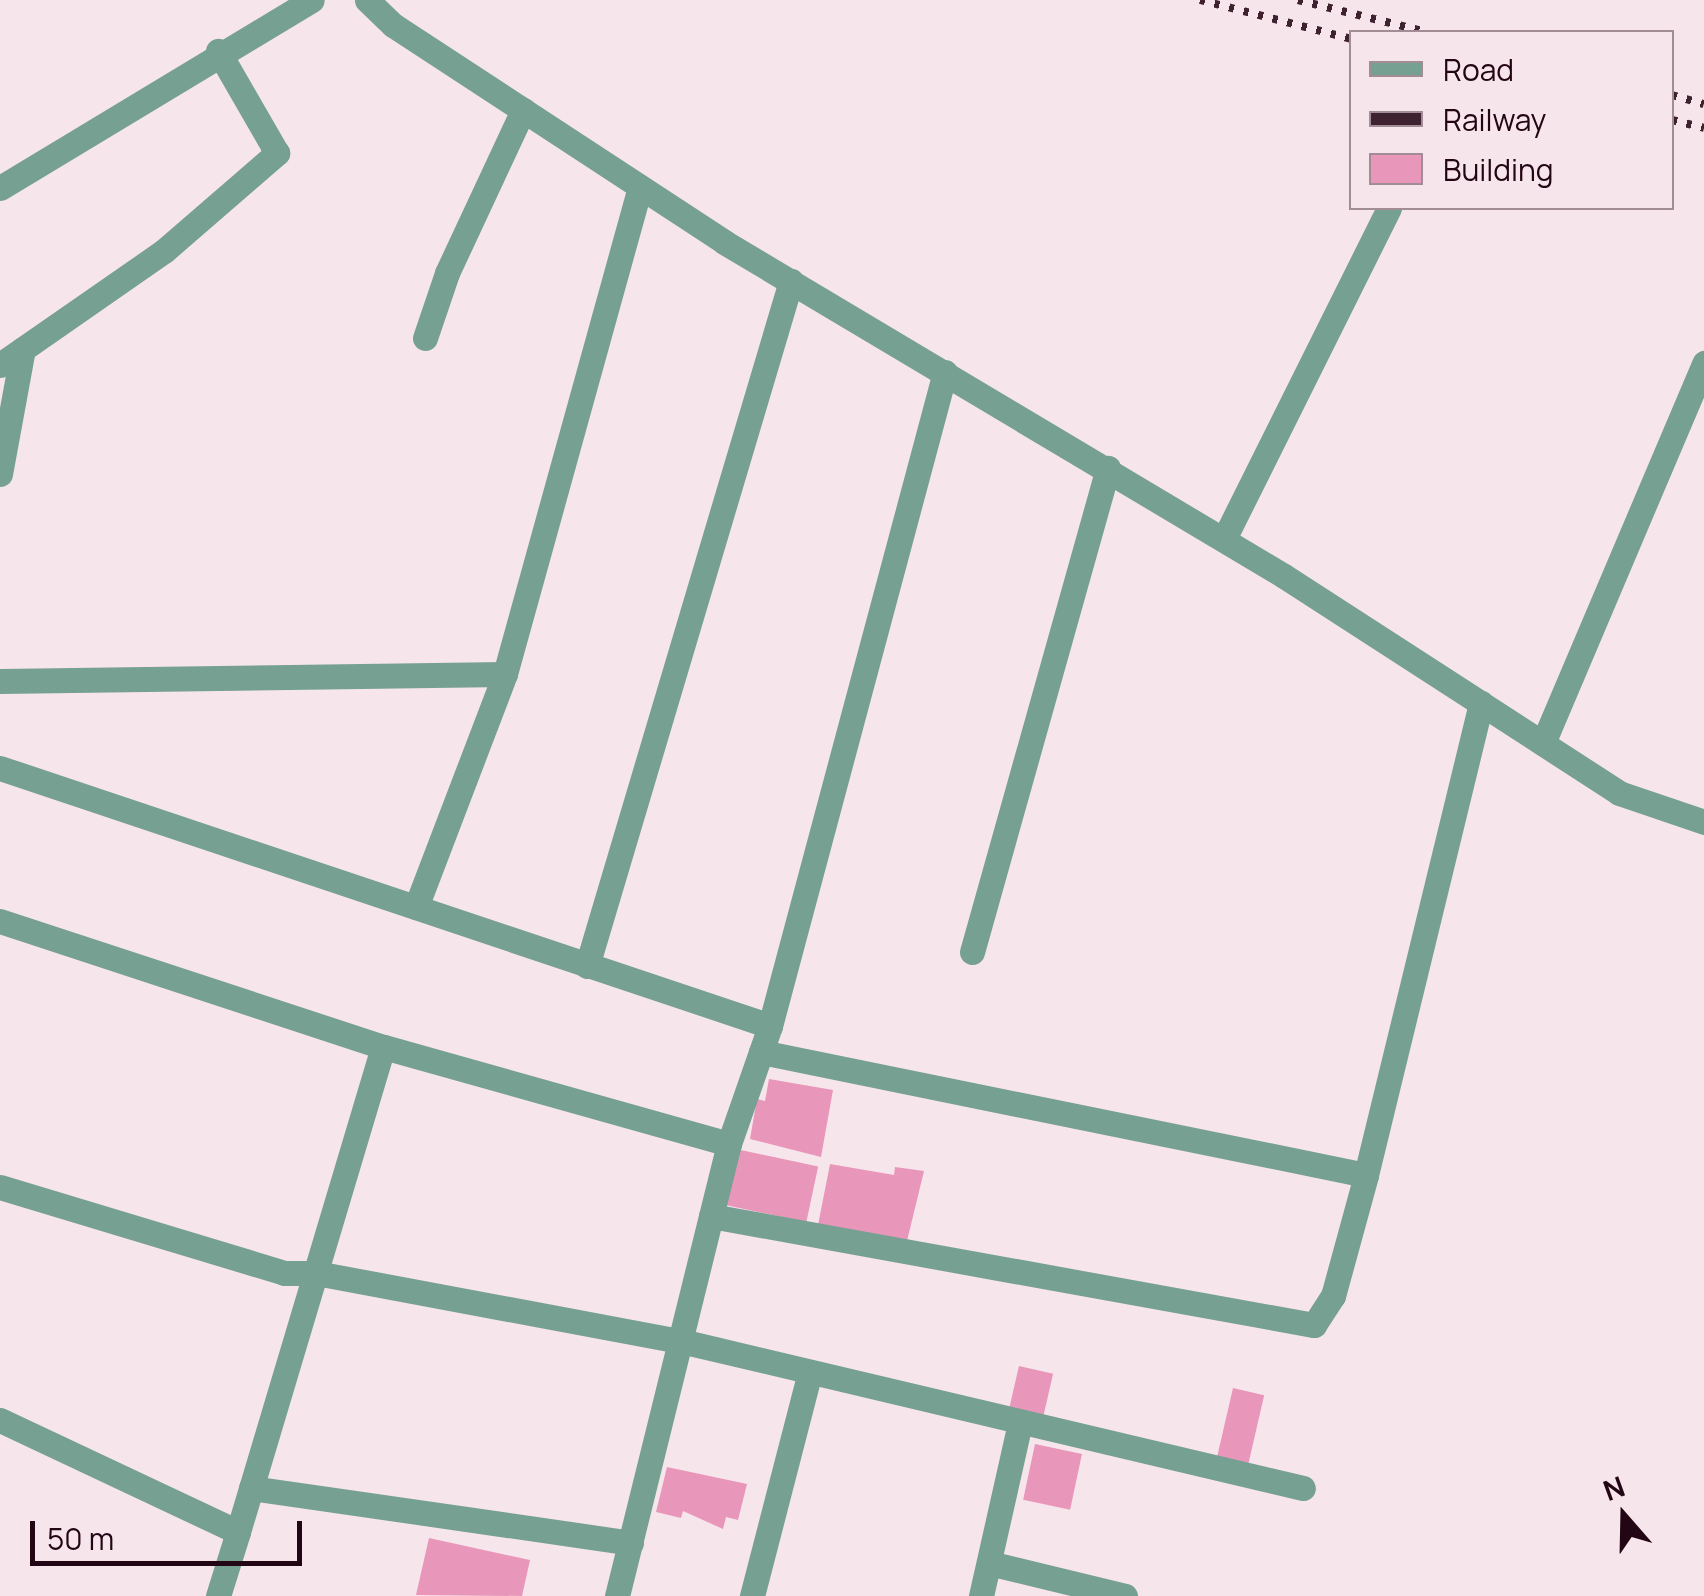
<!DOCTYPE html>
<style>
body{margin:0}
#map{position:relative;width:1704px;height:1596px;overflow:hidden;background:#f7e5ec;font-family:Manrope,sans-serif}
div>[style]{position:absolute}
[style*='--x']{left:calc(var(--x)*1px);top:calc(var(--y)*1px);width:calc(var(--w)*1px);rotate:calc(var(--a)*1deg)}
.building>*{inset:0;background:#e897ba;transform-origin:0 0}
.minor>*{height:25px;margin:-12.5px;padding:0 12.5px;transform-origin:12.5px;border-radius:12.5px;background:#76a092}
.rail>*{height:8px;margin-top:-4px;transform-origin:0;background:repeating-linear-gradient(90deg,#3e222f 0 5px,transparent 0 15px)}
span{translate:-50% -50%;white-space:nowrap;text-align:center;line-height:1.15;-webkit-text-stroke:9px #f7e5ec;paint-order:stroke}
.legend{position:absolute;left:1349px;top:30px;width:325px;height:180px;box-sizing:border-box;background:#f7e5ec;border:2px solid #a28c96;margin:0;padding:12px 18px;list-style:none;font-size:30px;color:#230614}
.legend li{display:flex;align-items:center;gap:20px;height:50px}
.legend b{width:50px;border:2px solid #a28c96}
.north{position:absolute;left:1574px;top:1466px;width:100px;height:100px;-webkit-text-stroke:8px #f7e5ec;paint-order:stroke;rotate:340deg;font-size:28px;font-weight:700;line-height:40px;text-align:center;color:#230614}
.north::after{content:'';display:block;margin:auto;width:35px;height:45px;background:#230614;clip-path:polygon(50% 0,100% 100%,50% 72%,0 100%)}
.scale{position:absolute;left:30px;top:1521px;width:272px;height:45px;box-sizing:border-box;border:5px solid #230614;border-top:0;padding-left:12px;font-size:30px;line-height:35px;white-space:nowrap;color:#230614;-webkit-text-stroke:8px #f7e5ec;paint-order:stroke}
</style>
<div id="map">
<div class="building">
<i style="clip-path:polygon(769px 1079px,833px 1090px,821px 1157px,750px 1139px,757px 1099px,765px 1101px)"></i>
<i style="left:736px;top:1149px;width:84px;height:57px;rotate:12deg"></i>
<i style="clip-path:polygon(830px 1164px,894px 1175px,895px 1167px,924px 1171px,907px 1241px,818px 1225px)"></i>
<i style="left:1019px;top:1366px;width:35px;height:46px;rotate:13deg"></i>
<i style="left:1233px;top:1388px;width:32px;height:71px;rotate:13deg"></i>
<i style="left:1035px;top:1444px;width:48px;height:57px;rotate:12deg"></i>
<i style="clip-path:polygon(667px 1467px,747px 1484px,738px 1520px,726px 1517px,723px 1529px,683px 1511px,681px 1518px,656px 1512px)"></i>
<i style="clip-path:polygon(429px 1538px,530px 1560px,522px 1596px,416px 1595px)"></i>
</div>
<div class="minor">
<i style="--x:367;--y:0;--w:36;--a:44"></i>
<i style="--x:393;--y:25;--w:396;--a:33.2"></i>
<i style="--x:724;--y:242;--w:652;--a:30.81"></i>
<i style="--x:1284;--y:576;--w:399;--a:32.9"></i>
<i style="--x:1619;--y:793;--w:90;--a:18.8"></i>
<i style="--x:0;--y:188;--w:364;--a:-31.1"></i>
<i style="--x:425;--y:338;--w:69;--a:-71.3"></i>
<i style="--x:447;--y:273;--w:180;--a:-65"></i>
<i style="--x:0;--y:365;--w:200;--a:-34.8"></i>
<i style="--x:164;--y:251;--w:150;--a:-40.9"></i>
<i style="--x:277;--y:153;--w:118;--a:-120"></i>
<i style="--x:0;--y:474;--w:127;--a:-79.6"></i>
<i style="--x:1224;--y:539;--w:370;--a:-63.5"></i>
<i style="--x:0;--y:681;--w:505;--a:-0.79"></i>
<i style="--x:505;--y:674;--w:505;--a:-74.51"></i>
<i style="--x:1543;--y:743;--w:413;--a:-67"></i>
<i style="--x:0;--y:768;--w:812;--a:18.52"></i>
<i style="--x:770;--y:1026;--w:125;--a:109.2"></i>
<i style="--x:729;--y:1144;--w:359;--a:-164.3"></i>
<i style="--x:416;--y:907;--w:249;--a:-69.1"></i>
<i style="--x:0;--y:921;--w:403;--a:18.2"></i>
<i style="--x:383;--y:1047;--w:506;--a:106.65"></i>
<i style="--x:238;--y:1532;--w:263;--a:-154.8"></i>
<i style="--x:972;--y:952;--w:503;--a:-74.31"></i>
<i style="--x:587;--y:966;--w:715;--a:-73.42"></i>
<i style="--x:770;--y:1026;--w:677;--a:-75.02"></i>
<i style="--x:761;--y:1052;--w:617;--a:11.49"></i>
<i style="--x:1366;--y:1175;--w:486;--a:-76.3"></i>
<i style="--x:0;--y:1187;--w:297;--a:16.8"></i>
<i style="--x:284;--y:1273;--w:32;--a:0"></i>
<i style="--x:316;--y:1273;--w:371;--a:10.6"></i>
<i style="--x:681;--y:1341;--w:639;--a:13.3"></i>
<i style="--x:711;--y:1216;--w:613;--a:10.25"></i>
<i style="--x:1314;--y:1325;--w:35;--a:-57"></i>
<i style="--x:1333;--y:1296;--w:125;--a:-74.7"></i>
<i style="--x:251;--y:1488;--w:384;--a:8.2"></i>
<i style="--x:989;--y:1563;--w:140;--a:13.6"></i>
<i style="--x:218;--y:1596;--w:67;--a:-72.6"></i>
<i style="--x:617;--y:1596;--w:466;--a:-76.1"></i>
<i style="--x:752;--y:1596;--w:231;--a:-75.5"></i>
<i style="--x:981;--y:1596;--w:177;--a:-77.3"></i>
</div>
<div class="rail">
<i style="--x:1200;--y:0;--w:157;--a:14.4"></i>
<i style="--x:1298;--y:0;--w:132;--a:14"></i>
<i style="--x:1672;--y:95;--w:33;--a:16"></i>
<i style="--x:1672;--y:120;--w:33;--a:14"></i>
</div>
<ul class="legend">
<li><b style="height:12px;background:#76a092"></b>Road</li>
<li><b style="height:12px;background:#3e222f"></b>Railway</li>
<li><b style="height:28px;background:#e897ba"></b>Building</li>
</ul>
<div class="north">N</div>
<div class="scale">50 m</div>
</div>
